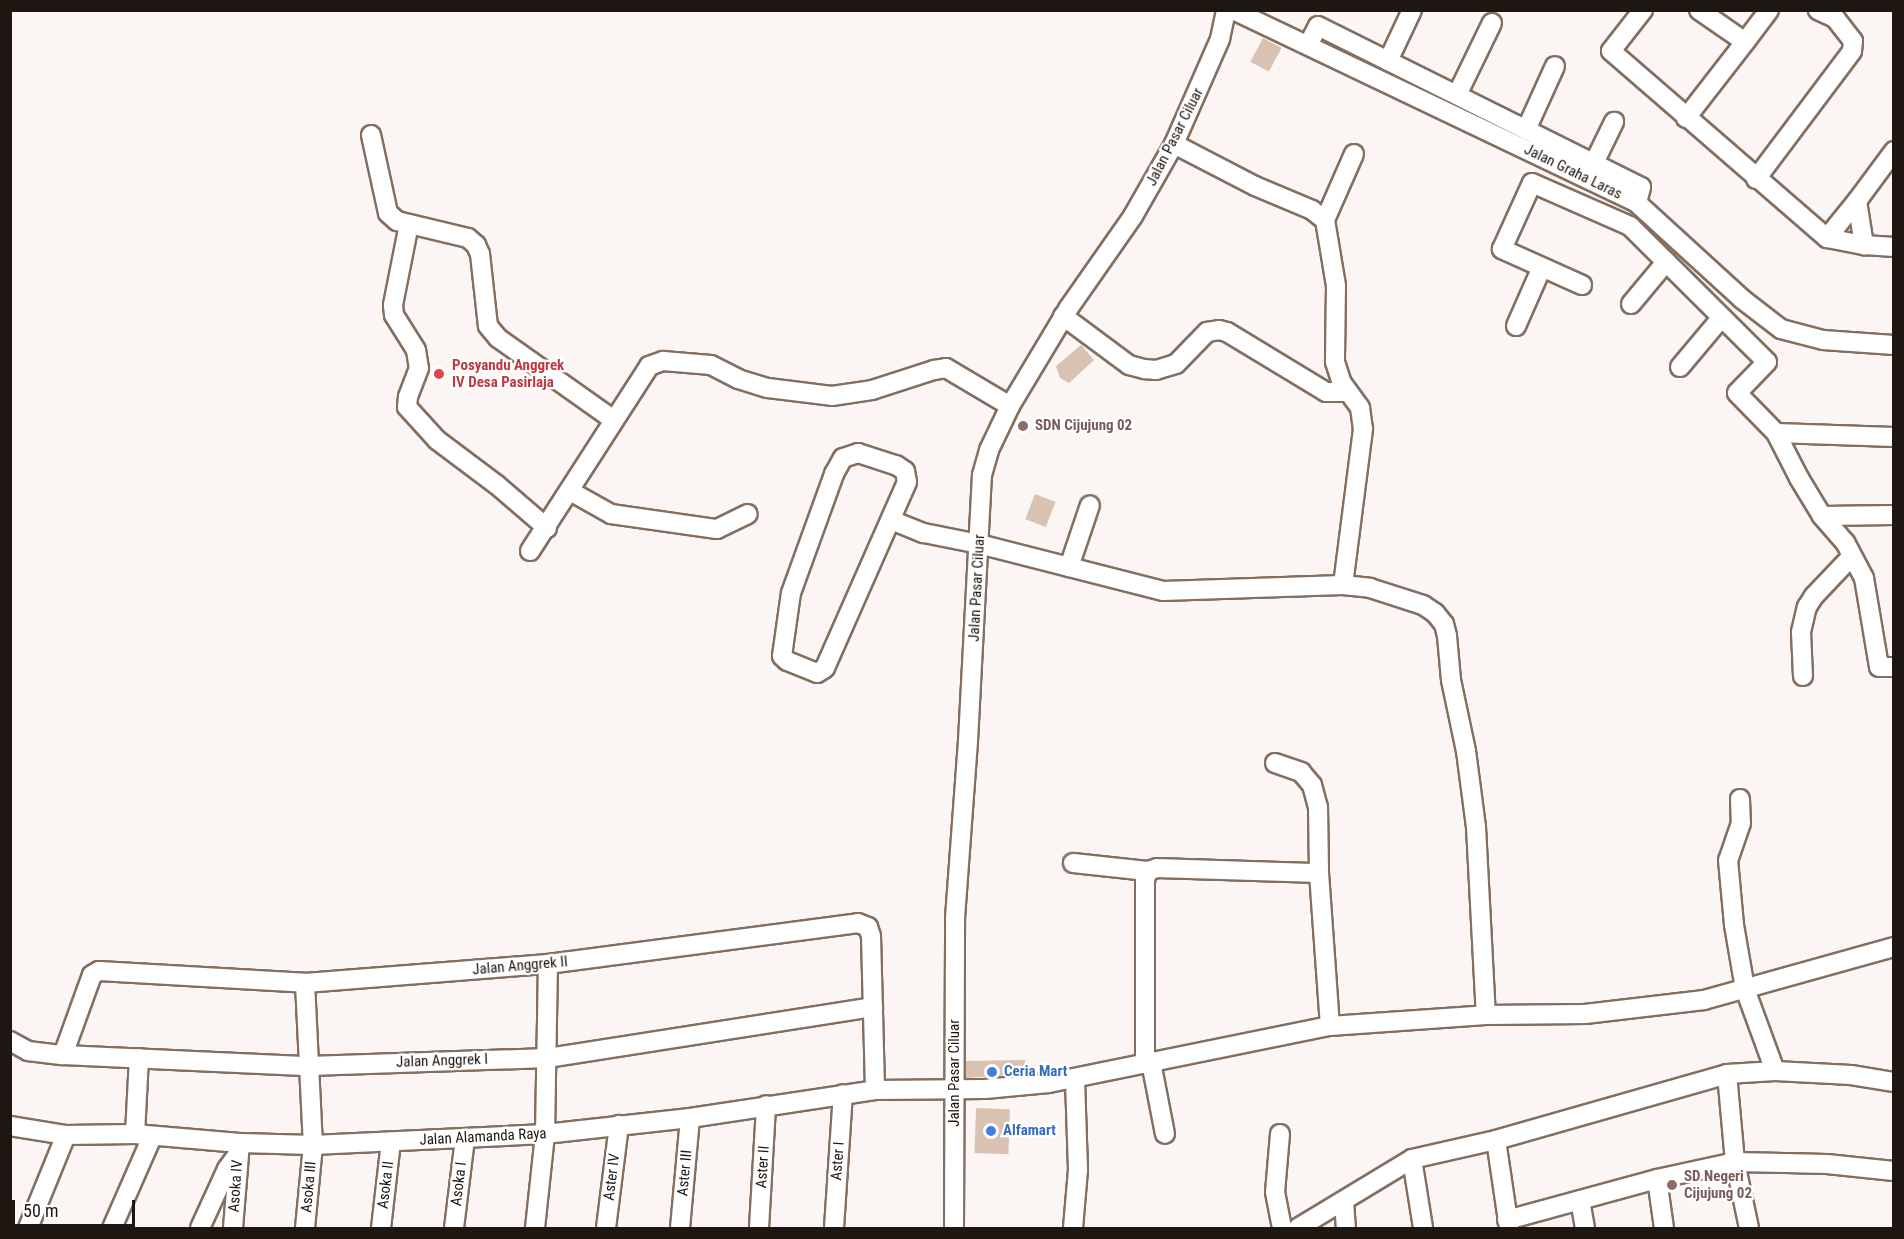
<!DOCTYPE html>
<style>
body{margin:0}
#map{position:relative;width:1904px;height:1239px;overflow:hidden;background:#fbf6f3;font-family:"Roboto Condensed",sans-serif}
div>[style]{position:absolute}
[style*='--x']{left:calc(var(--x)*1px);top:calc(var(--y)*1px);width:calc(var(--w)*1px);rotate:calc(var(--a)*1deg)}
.building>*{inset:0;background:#dac2b2;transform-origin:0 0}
.roads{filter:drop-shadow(2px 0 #846f5f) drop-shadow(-2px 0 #846f5f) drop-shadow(0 2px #846f5f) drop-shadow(0 -2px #846f5f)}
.minor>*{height:18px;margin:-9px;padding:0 9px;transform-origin:9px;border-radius:9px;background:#fff}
.dots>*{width:16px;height:16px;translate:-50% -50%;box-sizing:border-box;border:3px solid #fff;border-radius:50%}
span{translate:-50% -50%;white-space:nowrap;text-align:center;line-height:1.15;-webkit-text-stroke:4.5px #fff;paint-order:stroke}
.street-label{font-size:15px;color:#1e1610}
.health-label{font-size:15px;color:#be3a42;font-weight:700}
.left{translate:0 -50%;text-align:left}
.education-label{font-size:15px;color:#785e54;font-weight:700}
.shop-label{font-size:15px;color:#366cbe;font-weight:700}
.frame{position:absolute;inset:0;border:12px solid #1e1610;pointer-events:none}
.scale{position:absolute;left:12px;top:1200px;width:123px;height:27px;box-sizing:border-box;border:3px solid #1e1610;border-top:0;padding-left:8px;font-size:18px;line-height:21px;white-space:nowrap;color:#1e1610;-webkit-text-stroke:4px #fff;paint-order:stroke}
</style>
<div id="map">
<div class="building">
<i style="left:1263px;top:38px;width:21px;height:27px;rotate:28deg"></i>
<i style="clip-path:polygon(1081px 345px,1094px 360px,1069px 383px,1060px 378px,1056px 366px)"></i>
<i style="left:1035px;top:494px;width:22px;height:27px;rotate:21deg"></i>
<i style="clip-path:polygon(1025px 1060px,1025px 1074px,966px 1078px,966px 1061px)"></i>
<i style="left:976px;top:1108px;width:34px;height:45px;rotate:2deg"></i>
</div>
<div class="roads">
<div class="minor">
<i style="--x:1233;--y:10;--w:448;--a:25.5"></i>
<i style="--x:1637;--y:203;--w:142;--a:42.4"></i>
<i style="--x:1742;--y:299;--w:49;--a:37.6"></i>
<i style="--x:1781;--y:329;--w:43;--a:14.7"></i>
<i style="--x:1823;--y:340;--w:71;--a:4"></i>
<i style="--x:1643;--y:10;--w:52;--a:128"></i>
<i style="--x:1611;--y:51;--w:286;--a:40.9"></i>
<i style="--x:1827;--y:238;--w:38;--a:11"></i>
<i style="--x:1699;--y:10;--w:56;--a:34.8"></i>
<i style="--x:1745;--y:42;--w:40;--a:-53"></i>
<i style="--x:1308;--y:45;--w:21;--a:-62"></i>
<i style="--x:1318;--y:26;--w:361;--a:26.5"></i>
<i style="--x:1641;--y:187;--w:16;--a:104"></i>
<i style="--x:1388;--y:61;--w:56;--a:-64.8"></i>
<i style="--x:1457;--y:95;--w:80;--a:-64.1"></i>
<i style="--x:1686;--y:118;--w:96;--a:-52.2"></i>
<i style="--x:1526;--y:130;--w:70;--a:-65.6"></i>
<i style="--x:371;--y:135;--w:80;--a:77.7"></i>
<i style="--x:388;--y:213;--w:12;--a:42"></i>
<i style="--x:397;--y:221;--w:73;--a:13.5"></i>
<i style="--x:468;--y:238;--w:11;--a:41"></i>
<i style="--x:476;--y:245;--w:10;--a:66"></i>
<i style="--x:480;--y:254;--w:72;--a:83.7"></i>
<i style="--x:488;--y:326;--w:16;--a:50"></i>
<i style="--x:498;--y:338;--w:142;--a:35.3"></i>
<i style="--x:1174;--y:144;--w:91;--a:27.4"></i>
<i style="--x:1255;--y:186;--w:62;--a:22.8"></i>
<i style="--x:1312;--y:210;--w:16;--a:38"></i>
<i style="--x:1325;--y:220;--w:67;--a:80.5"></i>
<i style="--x:1336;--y:286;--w:76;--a:90.8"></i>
<i style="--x:1335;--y:362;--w:22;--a:72"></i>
<i style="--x:1342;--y:383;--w:31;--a:54"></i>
<i style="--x:1360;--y:408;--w:21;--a:82"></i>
<i style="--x:1363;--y:429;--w:157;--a:97.3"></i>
<i style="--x:1894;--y:151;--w:62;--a:126.5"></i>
<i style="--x:1857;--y:201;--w:45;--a:81"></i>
<i style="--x:1864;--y:245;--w:30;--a:4"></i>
<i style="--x:1594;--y:163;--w:46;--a:-64"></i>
<i style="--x:1756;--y:179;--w:160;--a:-53.1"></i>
<i style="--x:1852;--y:51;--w:10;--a:-84"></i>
<i style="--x:1853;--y:41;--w:29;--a:-128"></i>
<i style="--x:1835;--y:18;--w:19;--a:-155"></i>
<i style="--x:1325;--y:220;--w:72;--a:-66.3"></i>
<i style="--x:409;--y:224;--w:83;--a:101.2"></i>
<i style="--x:393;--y:305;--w:10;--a:84"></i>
<i style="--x:394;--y:315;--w:41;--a:57.8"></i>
<i style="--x:416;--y:350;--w:18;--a:81"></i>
<i style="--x:419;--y:368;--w:31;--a:111"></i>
<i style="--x:408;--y:397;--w:10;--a:96"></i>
<i style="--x:407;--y:407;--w:45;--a:47.7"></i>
<i style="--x:437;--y:440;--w:75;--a:36.9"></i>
<i style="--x:497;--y:485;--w:66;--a:40.7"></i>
<i style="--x:1827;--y:238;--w:48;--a:-51"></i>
<i style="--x:1582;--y:285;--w:88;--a:-155.8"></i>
<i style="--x:1502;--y:249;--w:72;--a:-65.6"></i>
<i style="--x:1532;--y:183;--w:107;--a:23.7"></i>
<i style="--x:1630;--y:226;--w:193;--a:44.8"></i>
<i style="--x:1767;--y:362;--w:43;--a:134.1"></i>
<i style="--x:1737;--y:393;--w:56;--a:45.7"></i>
<i style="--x:1776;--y:433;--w:51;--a:62.9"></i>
<i style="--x:1799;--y:478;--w:44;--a:58.8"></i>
<i style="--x:1822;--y:516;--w:35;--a:49"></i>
<i style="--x:1845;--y:542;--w:41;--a:62.2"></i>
<i style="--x:1864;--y:578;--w:90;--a:80.4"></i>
<i style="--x:1879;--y:667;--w:15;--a:0"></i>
<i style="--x:1631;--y:304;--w:55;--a:-50.2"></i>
<i style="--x:1063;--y:316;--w:82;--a:36.6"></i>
<i style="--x:1129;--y:365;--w:16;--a:15"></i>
<i style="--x:1144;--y:369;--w:12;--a:5"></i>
<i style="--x:1156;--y:370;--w:21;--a:-17"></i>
<i style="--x:1176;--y:364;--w:45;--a:-45.9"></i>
<i style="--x:1207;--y:332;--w:12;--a:-9"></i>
<i style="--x:1219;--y:330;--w:8;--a:14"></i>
<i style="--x:1227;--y:332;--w:116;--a:31.2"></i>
<i style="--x:1326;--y:392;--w:21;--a:0"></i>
<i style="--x:1516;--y:326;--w:64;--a:-66.2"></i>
<i style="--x:1680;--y:367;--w:65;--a:-50"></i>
<i style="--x:1776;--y:433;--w:118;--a:1.9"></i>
<i style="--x:858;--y:453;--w:40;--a:18"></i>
<i style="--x:896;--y:465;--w:11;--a:34"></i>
<i style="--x:905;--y:471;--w:11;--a:80"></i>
<i style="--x:907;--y:482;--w:203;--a:113.8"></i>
<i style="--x:825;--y:668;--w:9;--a:148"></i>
<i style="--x:817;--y:673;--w:32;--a:-158"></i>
<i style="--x:787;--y:661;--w:7;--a:-135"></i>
<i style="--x:782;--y:656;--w:64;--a:-81.9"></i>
<i style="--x:791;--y:593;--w:127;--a:-70.1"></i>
<i style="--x:834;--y:474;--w:18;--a:-61"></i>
<i style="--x:843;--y:458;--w:16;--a:-18"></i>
<i style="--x:570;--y:491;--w:47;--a:29.3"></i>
<i style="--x:611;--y:514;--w:107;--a:8.1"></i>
<i style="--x:717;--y:529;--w:34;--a:-26"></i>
<i style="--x:1822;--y:516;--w:72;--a:-0.8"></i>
<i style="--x:891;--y:520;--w:35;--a:22"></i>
<i style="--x:924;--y:533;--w:56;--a:11.3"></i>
<i style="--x:979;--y:544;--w:190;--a:14.3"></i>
<i style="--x:1163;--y:591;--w:180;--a:-1.9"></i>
<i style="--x:1343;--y:585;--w:27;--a:6"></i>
<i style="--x:1370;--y:588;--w:56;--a:17.8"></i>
<i style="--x:1423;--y:605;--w:14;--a:34"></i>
<i style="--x:1435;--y:613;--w:14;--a:51"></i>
<i style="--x:1444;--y:624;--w:12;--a:76"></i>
<i style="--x:1447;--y:636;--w:44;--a:84.8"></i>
<i style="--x:1451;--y:680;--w:73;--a:78.1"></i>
<i style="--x:1466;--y:751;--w:77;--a:82.5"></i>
<i style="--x:1476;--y:827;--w:188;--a:87"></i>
<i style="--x:530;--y:551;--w:220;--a:-57.2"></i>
<i style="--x:649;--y:366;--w:15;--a:-20"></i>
<i style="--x:663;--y:361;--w:48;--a:4.8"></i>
<i style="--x:711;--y:365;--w:30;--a:27"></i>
<i style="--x:738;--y:379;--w:31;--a:17"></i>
<i style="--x:768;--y:388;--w:64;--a:7.1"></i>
<i style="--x:832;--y:396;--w:40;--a:-8.5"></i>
<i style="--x:872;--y:390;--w:65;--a:-17.9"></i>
<i style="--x:934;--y:370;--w:12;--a:-9"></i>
<i style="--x:946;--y:368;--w:74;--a:30.7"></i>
<i style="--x:1069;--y:567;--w:65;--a:-71.3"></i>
<i style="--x:1803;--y:676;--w:44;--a:-92.6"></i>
<i style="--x:1801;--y:632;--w:26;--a:-77"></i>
<i style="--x:1807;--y:607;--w:13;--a:-58"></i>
<i style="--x:1814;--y:596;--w:54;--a:-46.5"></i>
<i style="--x:1275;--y:763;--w:28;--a:19"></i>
<i style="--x:1301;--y:772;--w:17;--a:50"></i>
<i style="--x:1312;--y:785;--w:23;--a:75"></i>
<i style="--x:1318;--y:807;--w:66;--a:89.1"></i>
<i style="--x:1319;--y:873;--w:153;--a:85.9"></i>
<i style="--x:1740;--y:799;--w:24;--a:88"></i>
<i style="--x:1741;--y:823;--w:39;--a:109"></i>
<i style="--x:1728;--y:860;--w:65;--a:84.7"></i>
<i style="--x:1734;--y:925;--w:65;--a:80.2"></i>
<i style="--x:1745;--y:989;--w:87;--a:69.9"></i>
<i style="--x:1073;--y:863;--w:75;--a:6.1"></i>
<i style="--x:305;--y:983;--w:162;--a:87.2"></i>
<i style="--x:313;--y:1145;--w:83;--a:95.5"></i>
<i style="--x:10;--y:1041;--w:21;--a:29"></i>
<i style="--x:28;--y:1051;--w:35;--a:7"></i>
<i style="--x:63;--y:1055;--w:246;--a:2.6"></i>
<i style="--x:309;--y:1066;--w:239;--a:-1.9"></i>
<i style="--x:548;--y:1058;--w:329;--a:-8.9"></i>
<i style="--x:63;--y:1055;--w:85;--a:-70.1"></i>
<i style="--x:92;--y:975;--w:8;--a:-30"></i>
<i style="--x:99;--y:971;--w:206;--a:3.3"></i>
<i style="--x:305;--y:983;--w:244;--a:-4.5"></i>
<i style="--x:548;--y:964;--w:313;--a:-7.5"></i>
<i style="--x:858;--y:923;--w:11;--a:22"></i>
<i style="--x:868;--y:927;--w:9;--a:72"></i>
<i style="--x:871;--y:936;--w:154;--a:88.5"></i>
<i style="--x:1151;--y:1062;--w:73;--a:79"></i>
<i style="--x:1145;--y:1064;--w:184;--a:-90"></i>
<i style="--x:1145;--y:880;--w:9;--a:-72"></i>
<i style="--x:1148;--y:871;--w:9;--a:-18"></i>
<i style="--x:1157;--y:868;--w:162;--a:1.8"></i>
<i style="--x:1727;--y:1074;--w:88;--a:84.8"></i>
<i style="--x:1735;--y:1162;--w:67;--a:78"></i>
<i style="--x:10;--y:1126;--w:57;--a:9.1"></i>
<i style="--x:66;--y:1135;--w:69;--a:-0.8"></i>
<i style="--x:135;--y:1134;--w:105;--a:4.9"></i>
<i style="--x:240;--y:1143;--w:73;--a:1.6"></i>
<i style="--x:313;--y:1145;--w:232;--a:-2.7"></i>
<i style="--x:545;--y:1134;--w:146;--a:-6.3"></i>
<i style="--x:690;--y:1118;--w:187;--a:-8.6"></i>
<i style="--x:875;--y:1090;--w:110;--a:-0.5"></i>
<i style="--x:985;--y:1089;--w:64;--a:-5.4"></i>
<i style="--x:1049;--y:1083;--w:287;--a:-11.5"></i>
<i style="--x:1330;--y:1026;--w:156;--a:-4"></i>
<i style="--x:1486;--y:1015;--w:99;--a:-0.6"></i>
<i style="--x:1585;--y:1014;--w:120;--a:-6.7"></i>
<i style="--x:1704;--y:1000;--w:197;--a:-15.6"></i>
<i style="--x:135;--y:1134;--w:76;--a:-87"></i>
<i style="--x:1280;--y:1134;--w:58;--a:94.9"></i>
<i style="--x:1275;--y:1192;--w:37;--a:79"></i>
<i style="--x:1496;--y:1140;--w:89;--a:81.6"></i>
<i style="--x:1412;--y:1159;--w:70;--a:80.9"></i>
<i style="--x:1657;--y:1179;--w:49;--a:81.9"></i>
<i style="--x:1580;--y:1200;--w:28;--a:80"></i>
<i style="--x:1344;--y:1201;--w:27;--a:86"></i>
<i style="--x:1507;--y:1220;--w:156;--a:-15.3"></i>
<i style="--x:1657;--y:1179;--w:80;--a:-12.3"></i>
<i style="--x:1735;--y:1162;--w:92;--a:1.2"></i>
<i style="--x:1827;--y:1164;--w:67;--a:6"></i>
<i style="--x:28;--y:1228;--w:100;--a:-67.8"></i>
<i style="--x:112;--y:1228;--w:99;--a:-66.3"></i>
<i style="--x:200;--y:1228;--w:65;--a:-65.4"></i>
<i style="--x:227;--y:1169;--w:17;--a:-54"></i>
<i style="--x:233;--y:1228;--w:85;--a:-85.3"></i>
<i style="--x:381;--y:1228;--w:87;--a:-83.4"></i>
<i style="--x:454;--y:1228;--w:90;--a:-83"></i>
<i style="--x:535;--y:1228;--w:95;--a:-83.9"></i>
<i style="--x:545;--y:1134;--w:170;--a:-89"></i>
<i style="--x:606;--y:1228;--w:104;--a:-82.8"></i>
<i style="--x:680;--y:1228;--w:110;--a:-84.8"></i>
<i style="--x:759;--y:1228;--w:123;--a:-86.7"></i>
<i style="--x:834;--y:1228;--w:134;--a:-86.2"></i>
<i style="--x:954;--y:1228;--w:310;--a:-89.8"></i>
<i style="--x:955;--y:918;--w:177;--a:-85.8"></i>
<i style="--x:968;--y:741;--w:266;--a:-87"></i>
<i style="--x:982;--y:475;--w:26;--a:-74"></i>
<i style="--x:989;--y:450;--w:49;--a:-64.5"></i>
<i style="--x:1010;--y:406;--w:113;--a:-59.1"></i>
<i style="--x:1068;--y:309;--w:113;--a:-55"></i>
<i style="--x:1133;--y:216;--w:83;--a:-60.3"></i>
<i style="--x:1174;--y:144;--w:115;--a:-66.3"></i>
<i style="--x:1220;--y:39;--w:30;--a:-78"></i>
<i style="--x:1073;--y:1228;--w:58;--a:-85.1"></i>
<i style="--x:1078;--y:1170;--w:92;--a:-91.9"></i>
<i style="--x:1298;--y:1228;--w:133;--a:-31.2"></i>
<i style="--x:1412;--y:1159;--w:86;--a:-12.7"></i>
<i style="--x:1496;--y:1140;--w:240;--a:-15.9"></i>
<i style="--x:1727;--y:1074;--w:48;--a:-3.6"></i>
<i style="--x:1775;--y:1071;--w:76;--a:3"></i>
<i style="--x:1851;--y:1075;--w:44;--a:9.2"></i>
</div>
</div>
<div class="dots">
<i style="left:439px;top:374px;background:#e0444e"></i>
<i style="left:1023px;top:426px;background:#8d6e63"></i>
<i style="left:992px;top:1072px;background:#3f7fe0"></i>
<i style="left:991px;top:1131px;background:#3f7fe0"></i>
<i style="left:1672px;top:1185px;background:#8d6e63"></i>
</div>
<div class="street-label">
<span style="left:1175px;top:137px;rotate:-63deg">Jalan Pasar Ciluar</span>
<span style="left:1573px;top:172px;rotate:26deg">Jalan Graha Laras</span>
<span style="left:977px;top:588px;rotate:-87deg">Jalan Pasar Ciluar</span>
<span style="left:520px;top:966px;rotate:-5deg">Jalan Anggrek II</span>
<span style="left:442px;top:1061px;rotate:-2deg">Jalan Anggrek I</span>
<span style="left:955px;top:1073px;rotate:-90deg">Jalan Pasar Ciluar</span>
<span style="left:483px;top:1137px;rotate:-3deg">Jalan Alamanda Raya</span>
<span style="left:838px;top:1161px;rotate:-86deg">Aster I</span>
<span style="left:763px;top:1167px;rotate:-86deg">Aster II</span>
<span style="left:685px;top:1173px;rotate:-85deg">Aster III</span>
<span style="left:612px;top:1177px;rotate:-83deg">Aster IV</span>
<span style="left:459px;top:1184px;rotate:-83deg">Asoka I</span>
<span style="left:386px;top:1185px;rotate:-83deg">Asoka II</span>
<span style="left:236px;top:1186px;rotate:-86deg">Asoka IV</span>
<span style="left:309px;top:1187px;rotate:-85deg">Asoka III</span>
</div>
<div class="health-label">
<span class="left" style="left:452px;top:374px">Posyandu Anggrek<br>IV Desa Pasirlaja</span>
</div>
<div class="education-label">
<span class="left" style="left:1035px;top:426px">SDN Cijujung 02</span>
<span class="left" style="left:1684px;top:1185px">SD Negeri<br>Cijujung 02</span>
</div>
<div class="shop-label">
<span class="left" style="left:1004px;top:1072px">Ceria Mart</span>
<span class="left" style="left:1003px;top:1131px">Alfamart</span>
</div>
<div class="frame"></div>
<div class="scale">50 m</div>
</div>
